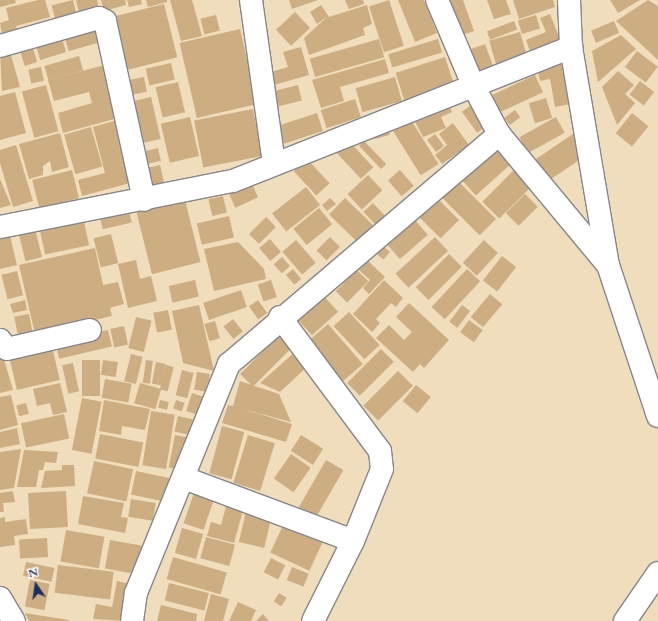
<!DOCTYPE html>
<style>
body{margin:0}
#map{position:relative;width:658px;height:621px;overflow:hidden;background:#efddbb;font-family:Cardo,serif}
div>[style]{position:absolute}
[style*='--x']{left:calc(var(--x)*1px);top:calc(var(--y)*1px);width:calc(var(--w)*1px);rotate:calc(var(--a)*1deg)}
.building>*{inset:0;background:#cdae83;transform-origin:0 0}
.roads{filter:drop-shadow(1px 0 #85868c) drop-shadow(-1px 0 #85868c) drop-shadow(0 1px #85868c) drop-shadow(0 -1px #85868c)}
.street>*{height:22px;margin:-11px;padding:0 11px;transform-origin:11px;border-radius:11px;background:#fff}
span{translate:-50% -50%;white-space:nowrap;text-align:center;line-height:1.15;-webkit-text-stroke:3.5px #fff;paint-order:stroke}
.north{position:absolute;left:16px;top:565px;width:40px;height:40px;-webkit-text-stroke:3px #fff;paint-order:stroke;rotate:347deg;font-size:11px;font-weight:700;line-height:16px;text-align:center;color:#1b2f5e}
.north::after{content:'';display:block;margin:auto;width:14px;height:18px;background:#1b2f5e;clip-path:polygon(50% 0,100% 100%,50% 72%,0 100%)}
</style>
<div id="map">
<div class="building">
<i style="clip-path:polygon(0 0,15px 0,16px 3px,0 7px)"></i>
<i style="clip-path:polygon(38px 0,45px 0,50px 17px,16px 26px,17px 30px,2px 34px,0 23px,9px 20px,6px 8px)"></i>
<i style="left:73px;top:0;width:16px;height:22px;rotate:76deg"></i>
<i style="clip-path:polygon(76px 0,97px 0,99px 8px,79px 13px)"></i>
<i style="clip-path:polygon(101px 0,125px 0,126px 5px,104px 11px)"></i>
<i style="clip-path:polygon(127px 0,141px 0,142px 4px,129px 7px)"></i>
<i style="clip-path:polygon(146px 0,167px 0,167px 2px,148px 7px)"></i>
<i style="clip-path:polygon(170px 0,192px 0,202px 36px,181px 41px)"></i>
<i style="clip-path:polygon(289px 0,318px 0,292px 9px)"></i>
<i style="clip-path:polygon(345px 0,363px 0,364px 4px,349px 9px)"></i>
<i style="left:389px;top:0;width:48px;height:21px;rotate:72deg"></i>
<i style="clip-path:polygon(398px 0,424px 0,437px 33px,415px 42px)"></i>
<i style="clip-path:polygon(446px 0,463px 0,474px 31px,453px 38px)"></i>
<i style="clip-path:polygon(487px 0,506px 0,511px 14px,494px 19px)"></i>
<i style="clip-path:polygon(513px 0,553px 0,555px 7px,519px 19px)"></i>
<i style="clip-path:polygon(610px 0,640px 0,618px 13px)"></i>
<i style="clip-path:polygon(648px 0,658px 6px,658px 60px,616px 21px)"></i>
<i style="left:164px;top:4px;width:55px;height:56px;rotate:76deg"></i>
<i style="clip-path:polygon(321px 5px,329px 17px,367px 5px,372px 24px,363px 28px,365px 35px,309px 55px,304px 38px,328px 16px,317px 24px,310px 12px)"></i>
<i style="left:295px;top:12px;width:22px;height:26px;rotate:47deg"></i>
<i style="clip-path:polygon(550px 14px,561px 42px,531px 54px,526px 40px,546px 32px,540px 18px)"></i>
<i style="left:216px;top:15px;width:16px;height:16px;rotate:76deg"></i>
<i style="left:536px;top:15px;width:14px;height:19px;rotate:73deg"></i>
<i style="left:514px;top:21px;width:9px;height:29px;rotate:69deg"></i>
<i style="left:614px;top:21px;width:13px;height:25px;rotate:67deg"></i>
<i style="left:98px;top:23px;width:19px;height:36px;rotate:74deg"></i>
<i style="left:240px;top:29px;width:77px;height:62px;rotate:77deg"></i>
<i style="left:60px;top:32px;width:21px;height:27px;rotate:73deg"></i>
<i style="left:520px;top:32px;width:26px;height:32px;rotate:74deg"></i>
<i style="clip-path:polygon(621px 35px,636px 49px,598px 82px,592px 51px)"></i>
<i style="left:379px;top:39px;width:19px;height:72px;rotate:74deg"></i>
<i style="left:438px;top:39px;width:14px;height:52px;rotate:73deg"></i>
<i style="left:31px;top:42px;width:21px;height:13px;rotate:73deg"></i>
<i style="left:485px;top:44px;width:23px;height:22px;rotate:70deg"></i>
<i style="clip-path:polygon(301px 47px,309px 75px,274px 85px,271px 72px,288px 67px,283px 52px)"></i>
<i style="clip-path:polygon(9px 48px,20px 87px,2px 91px,0 51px)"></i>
<i style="left:637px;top:51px;width:26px;height:20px;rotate:37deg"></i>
<i style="left:79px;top:56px;width:15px;height:36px;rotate:74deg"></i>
<i style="left:445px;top:57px;width:29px;height:52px;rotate:72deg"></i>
<i style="clip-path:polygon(385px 59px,389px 73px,340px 87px,344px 101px,321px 108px,312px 80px)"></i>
<i style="clip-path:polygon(569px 60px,576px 103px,555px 107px,550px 79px,540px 81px,537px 65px)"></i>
<i style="left:171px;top:63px;width:17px;height:26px;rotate:77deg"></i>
<i style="clip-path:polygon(105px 65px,118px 118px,63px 133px,58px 113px,92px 103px,89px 92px,54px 101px,48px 80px)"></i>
<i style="left:41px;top:67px;width:14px;height:13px;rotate:78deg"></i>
<i style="clip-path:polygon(618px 71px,634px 85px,625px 94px,635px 103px,617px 125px,602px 87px)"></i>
<i style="left:535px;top:75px;width:19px;height:50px;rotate:65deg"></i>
<i style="left:144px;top:77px;width:15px;height:18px;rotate:79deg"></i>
<i style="left:395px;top:77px;width:25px;height:41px;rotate:74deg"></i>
<i style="left:640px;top:81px;width:18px;height:17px;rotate:38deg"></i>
<i style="left:178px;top:82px;width:31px;height:23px;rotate:77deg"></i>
<i style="left:46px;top:85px;width:48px;height:25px;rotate:75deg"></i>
<i style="left:298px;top:85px;width:16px;height:29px;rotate:76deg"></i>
<i style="clip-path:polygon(15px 92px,26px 133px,0 140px,0 96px)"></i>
<i style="left:151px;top:97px;width:43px;height:22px;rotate:77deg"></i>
<i style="left:546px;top:98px;width:21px;height:18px;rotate:73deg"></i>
<i style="left:355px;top:99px;width:19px;height:36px;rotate:72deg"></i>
<i style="clip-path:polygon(448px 102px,452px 112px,441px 117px,446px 128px,423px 137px,412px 116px)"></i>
<i style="left:474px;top:103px;width:26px;height:15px;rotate:54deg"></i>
<i style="left:253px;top:109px;width:48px;height:60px;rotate:79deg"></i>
<i style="left:515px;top:110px;width:9px;height:13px;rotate:54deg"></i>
<i style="left:317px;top:113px;width:19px;height:41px;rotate:72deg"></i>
<i style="left:632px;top:113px;width:21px;height:26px;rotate:39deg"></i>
<i style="left:190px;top:117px;width:40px;height:30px;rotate:77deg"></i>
<i style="left:556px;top:117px;width:18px;height:42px;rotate:61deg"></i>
<i style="clip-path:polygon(117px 120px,134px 182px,82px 196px,78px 180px,105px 173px,93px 127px)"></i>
<i style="left:411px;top:120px;width:52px;height:21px;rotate:58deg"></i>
<i style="clip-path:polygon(453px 123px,469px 145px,442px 164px,435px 155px,447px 145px,439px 134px)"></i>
<i style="left:91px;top:127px;width:41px;height:28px;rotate:74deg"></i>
<i style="left:388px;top:128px;width:7px;height:16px;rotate:74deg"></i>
<i style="clip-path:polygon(60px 133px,69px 167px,52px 172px,50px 161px,43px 166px,43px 175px,29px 179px,19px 144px)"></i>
<i style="left:435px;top:134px;width:15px;height:10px;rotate:53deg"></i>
<i style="left:573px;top:134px;width:25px;height:46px;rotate:56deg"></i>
<i style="left:346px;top:138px;width:40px;height:17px;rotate:47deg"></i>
<i style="left:364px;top:141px;width:32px;height:7px;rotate:46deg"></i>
<i style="left:495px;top:142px;width:27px;height:50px;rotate:48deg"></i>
<i style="clip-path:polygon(16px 145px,33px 201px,13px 207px,0 163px,0 150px)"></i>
<i style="left:158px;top:148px;width:13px;height:19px;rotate:77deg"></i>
<i style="left:307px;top:159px;width:33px;height:18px;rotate:47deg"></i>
<i style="left:160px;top:165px;width:18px;height:17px;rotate:77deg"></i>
<i style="left:517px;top:167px;width:24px;height:49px;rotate:45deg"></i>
<i style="left:72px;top:170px;width:29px;height:41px;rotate:76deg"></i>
<i style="left:400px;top:170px;width:21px;height:16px;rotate:49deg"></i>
<i style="left:368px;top:175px;width:21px;height:28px;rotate:47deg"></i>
<i style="clip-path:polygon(0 179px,11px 205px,0 208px)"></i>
<i style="left:250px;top:180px;width:19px;height:25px;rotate:65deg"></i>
<i style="left:457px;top:180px;width:55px;height:23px;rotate:45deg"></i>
<i style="left:306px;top:187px;width:23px;height:43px;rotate:52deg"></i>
<i style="left:525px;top:194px;width:18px;height:27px;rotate:45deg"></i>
<i style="left:223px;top:196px;width:17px;height:15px;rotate:77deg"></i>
<i style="clip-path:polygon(330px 198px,336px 204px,327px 211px,322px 205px)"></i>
<i style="left:345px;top:198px;width:42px;height:23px;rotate:44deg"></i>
<i style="left:437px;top:198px;width:31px;height:26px;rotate:45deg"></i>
<i style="left:185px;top:200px;width:64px;height:50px;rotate:76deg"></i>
<i style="left:373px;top:203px;width:22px;height:13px;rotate:47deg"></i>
<i style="left:128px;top:206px;width:17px;height:30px;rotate:77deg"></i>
<i style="left:319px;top:208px;width:21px;height:33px;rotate:51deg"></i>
<i style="left:82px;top:212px;width:34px;height:45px;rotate:78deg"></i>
<i style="left:229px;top:216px;width:22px;height:33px;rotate:77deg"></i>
<i style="left:266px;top:217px;width:14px;height:24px;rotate:45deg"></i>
<i style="left:414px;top:219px;width:21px;height:37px;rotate:49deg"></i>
<i style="left:34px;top:225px;width:33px;height:17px;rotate:76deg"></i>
<i style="clip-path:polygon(9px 232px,17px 265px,0 269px,0 234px)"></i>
<i style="left:111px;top:234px;width:30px;height:18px;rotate:76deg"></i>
<i style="left:330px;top:237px;width:14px;height:19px;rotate:45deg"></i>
<i style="left:435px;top:237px;width:19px;height:54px;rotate:47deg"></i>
<i style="left:270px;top:239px;width:17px;height:14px;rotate:50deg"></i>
<i style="left:296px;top:240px;width:30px;height:18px;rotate:49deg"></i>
<i style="left:484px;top:240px;width:19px;height:31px;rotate:43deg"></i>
<i style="clip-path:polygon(238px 242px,264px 269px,266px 279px,214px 291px,204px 249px)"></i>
<i style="left:379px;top:243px;width:14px;height:10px;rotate:39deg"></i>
<i style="clip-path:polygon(95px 248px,103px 285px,118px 282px,124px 304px,110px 308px,112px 316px,35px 334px,19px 265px)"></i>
<i style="left:449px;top:254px;width:18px;height:47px;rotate:45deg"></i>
<i style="left:502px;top:256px;width:18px;height:31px;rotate:38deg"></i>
<i style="left:282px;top:257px;width:12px;height:11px;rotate:48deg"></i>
<i style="clip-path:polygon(136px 260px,140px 279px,151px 276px,157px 301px,128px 308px,118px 264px)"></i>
<i style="clip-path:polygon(368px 261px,385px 277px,369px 294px,363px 288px,370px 280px,359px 270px)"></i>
<i style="left:293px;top:269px;width:13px;height:9px;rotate:51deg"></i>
<i style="left:467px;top:269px;width:18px;height:52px;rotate:43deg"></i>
<i style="left:357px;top:270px;width:16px;height:30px;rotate:45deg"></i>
<i style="left:17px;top:271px;width:25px;height:16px;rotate:76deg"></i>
<i style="left:195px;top:280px;width:17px;height:27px;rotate:77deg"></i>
<i style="left:271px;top:280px;width:18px;height:14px;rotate:71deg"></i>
<i style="clip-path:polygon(384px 280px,403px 298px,396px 307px,391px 303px,376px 319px,380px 323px,372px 332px,353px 314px)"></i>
<i style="left:241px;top:290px;width:18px;height:40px;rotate:71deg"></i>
<i style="left:322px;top:294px;width:24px;height:35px;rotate:48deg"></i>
<i style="left:490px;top:294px;width:16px;height:30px;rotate:40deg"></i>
<i style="clip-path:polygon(25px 300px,27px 310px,13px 313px,10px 304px)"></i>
<i style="left:258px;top:300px;width:16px;height:11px;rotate:55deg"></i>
<i style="clip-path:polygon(409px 303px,449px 340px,424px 368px,420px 364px,413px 372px,376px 338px,389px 325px,404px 340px,412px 332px,396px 317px)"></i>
<i style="clip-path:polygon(199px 305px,214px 371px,183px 363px,172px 311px)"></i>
<i style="left:462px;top:305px;width:10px;height:21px;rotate:37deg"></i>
<i style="left:168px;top:310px;width:20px;height:15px;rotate:79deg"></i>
<i style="left:349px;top:312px;width:45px;height:21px;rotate:47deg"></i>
<i style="left:29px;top:314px;width:21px;height:15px;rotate:79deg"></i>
<i style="left:136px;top:317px;width:16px;height:32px;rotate:14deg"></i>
<i style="left:233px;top:319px;width:16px;height:12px;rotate:52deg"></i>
<i style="left:469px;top:320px;width:17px;height:15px;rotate:36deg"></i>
<i style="left:215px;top:321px;width:18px;height:11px;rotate:74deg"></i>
<i style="left:328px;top:324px;width:53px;height:26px;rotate:49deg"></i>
<i style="left:124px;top:326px;width:19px;height:14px;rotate:78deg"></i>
<i style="left:108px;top:330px;width:17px;height:54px;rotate:77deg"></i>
<i style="left:279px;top:335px;width:18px;height:55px;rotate:45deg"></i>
<i style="left:51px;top:342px;width:39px;height:44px;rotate:77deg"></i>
<i style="clip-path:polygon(0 346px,13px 390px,0 393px)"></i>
<i style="left:381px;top:349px;width:18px;height:48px;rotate:45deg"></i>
<i style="clip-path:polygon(296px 351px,309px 365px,280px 392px,260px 383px)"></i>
<i style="left:131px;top:354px;width:12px;height:28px;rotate:14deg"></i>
<i style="left:82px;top:360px;width:18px;height:36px"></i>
<i style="left:103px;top:360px;width:15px;height:15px;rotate:8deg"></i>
<i style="left:146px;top:360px;width:7px;height:23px;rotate:8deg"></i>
<i style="left:156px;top:362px;width:10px;height:22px;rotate:11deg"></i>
<i style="left:73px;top:363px;width:29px;height:11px;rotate:78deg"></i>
<i style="left:166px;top:365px;width:8px;height:25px;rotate:14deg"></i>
<i style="left:182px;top:370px;width:12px;height:26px;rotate:14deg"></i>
<i style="left:398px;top:371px;width:21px;height:49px;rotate:45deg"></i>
<i style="left:197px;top:372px;width:13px;height:18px;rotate:9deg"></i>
<i style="left:105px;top:379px;width:27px;height:19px;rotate:10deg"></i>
<i style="clip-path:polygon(240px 381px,279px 394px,291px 422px,243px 409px,292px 424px,286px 442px,222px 423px,228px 405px,233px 406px)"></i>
<i style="clip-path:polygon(60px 383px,67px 412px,53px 415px,50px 403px,37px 406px,33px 389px)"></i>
<i style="left:140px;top:383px;width:22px;height:21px;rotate:16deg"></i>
<i style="left:416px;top:385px;width:19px;height:21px;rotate:39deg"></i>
<i style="left:192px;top:393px;width:13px;height:19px;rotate:18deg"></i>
<i style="clip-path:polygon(11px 395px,18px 425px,0 430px,0 397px)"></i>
<i style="left:82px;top:398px;width:20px;height:53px;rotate:11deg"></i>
<i style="clip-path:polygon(104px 400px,150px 409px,145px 430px,122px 426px,121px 435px,99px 431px)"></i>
<i style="left:160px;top:400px;width:9px;height:8px;rotate:13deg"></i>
<i style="left:176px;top:400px;width:9px;height:9px;rotate:18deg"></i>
<i style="left:26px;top:403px;width:11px;height:10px;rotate:75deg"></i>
<i style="left:151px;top:411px;width:24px;height:55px;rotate:9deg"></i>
<i style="left:64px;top:414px;width:25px;height:44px;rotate:78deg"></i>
<i style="left:178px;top:416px;width:18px;height:16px;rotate:13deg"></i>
<i style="left:222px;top:426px;width:23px;height:49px;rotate:15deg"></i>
<i style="clip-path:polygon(17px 428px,20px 444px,0 448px,0 432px)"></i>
<i style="left:100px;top:434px;width:44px;height:25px;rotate:11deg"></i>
<i style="left:175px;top:435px;width:16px;height:33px;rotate:11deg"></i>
<i style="left:248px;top:435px;width:28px;height:50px;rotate:17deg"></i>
<i style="left:301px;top:435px;width:26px;height:19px;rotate:32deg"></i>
<i style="clip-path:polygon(21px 449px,14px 488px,0 490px,0 452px)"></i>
<i style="clip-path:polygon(24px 450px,58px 452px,56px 463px,45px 462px,43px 470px,39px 470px,36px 487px,17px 487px)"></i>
<i style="left:291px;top:454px;width:24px;height:30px;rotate:35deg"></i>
<i style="left:326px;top:460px;width:20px;height:55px;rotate:30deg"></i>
<i style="left:94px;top:461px;width:40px;height:33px;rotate:12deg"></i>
<i style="clip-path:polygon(62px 465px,74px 465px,75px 486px,41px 488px,45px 471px,62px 470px)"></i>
<i style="left:136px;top:471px;width:35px;height:24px;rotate:12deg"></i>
<i style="clip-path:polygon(13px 491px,15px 502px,3px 503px,4px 512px,0 512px,0 493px)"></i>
<i style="left:66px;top:491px;width:36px;height:38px;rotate:87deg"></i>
<i style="left:194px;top:493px;width:21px;height:32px;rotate:19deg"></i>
<i style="clip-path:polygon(83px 496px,124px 503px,121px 517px,128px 518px,125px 533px,78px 524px)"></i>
<i style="left:131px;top:499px;width:25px;height:18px;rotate:9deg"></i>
<i style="clip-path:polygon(227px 503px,244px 507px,234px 543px,207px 536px,211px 522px,221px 525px)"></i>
<i style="left:247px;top:507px;width:26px;height:36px;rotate:13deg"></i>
<i style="clip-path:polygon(5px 517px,5px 522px,26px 519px,28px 534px,14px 536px,15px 545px,0 547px,0 518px)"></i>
<i style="left:286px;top:519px;width:43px;height:37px;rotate:25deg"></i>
<i style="left:182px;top:528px;width:22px;height:26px;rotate:16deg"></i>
<i style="left:66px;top:530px;width:39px;height:32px;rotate:10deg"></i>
<i style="left:206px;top:537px;width:30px;height:22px;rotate:15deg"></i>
<i style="left:47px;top:538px;width:19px;height:28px;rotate:87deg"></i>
<i style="left:110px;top:540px;width:34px;height:29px;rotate:10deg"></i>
<i style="left:173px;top:557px;width:56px;height:23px;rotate:16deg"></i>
<i style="left:271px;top:558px;width:16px;height:16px;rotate:27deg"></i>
<i style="left:26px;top:562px;width:29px;height:14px;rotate:12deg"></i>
<i style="left:58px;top:565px;width:56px;height:28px;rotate:7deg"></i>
<i style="left:292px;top:567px;width:18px;height:14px;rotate:22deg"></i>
<i style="left:30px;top:580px;width:20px;height:27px;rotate:11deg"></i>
<i style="clip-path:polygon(117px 581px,135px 585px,128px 621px,93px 619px,96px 604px,112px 607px)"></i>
<i style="left:169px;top:583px;width:41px;height:18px;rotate:14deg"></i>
<i style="left:279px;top:593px;width:9px;height:10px;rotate:32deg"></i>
<i style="clip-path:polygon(211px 594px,229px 599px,223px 621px,204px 621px)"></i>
<i style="clip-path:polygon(238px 602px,256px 610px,251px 621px,229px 621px)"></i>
<i style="clip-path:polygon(161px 605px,197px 614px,196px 621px,157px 621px)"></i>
<i style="clip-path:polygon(25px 613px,69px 620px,69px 621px,29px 621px)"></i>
<i style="clip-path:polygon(263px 614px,269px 621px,256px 621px)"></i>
</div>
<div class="roads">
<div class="street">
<i style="--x:251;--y:0;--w:165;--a:82"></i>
<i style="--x:437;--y:0;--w:95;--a:67"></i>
<i style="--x:474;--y:87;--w:53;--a:62"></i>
<i style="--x:499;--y:134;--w:169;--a:50.3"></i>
<i style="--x:569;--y:0;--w:47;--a:87.6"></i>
<i style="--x:571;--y:47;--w:221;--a:80.4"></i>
<i style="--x:608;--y:265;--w:159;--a:71.7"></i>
<i style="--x:0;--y:46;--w:103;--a:-15.8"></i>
<i style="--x:99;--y:18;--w:7;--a:27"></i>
<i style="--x:105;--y:21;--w:183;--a:77.7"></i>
<i style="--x:0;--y:227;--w:237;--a:-11.2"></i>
<i style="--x:233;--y:181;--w:364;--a:-21.6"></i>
<i style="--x:280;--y:317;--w:167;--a:53.3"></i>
<i style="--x:380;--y:451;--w:18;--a:84"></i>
<i style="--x:382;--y:469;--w:78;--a:111.9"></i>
<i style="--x:353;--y:541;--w:89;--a:116.6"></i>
<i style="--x:0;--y:340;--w:11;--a:52"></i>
<i style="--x:7;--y:349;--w:85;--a:-12.9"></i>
<i style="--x:184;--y:478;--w:180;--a:20.4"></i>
<i style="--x:0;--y:598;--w:27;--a:59"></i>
<i style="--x:132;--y:621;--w:28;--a:-82"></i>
<i style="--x:136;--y:593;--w:247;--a:-67.9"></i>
<i style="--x:229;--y:364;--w:355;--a:-40.4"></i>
<i style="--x:625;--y:621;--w:58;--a:-55.5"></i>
</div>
</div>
<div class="north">N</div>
</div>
